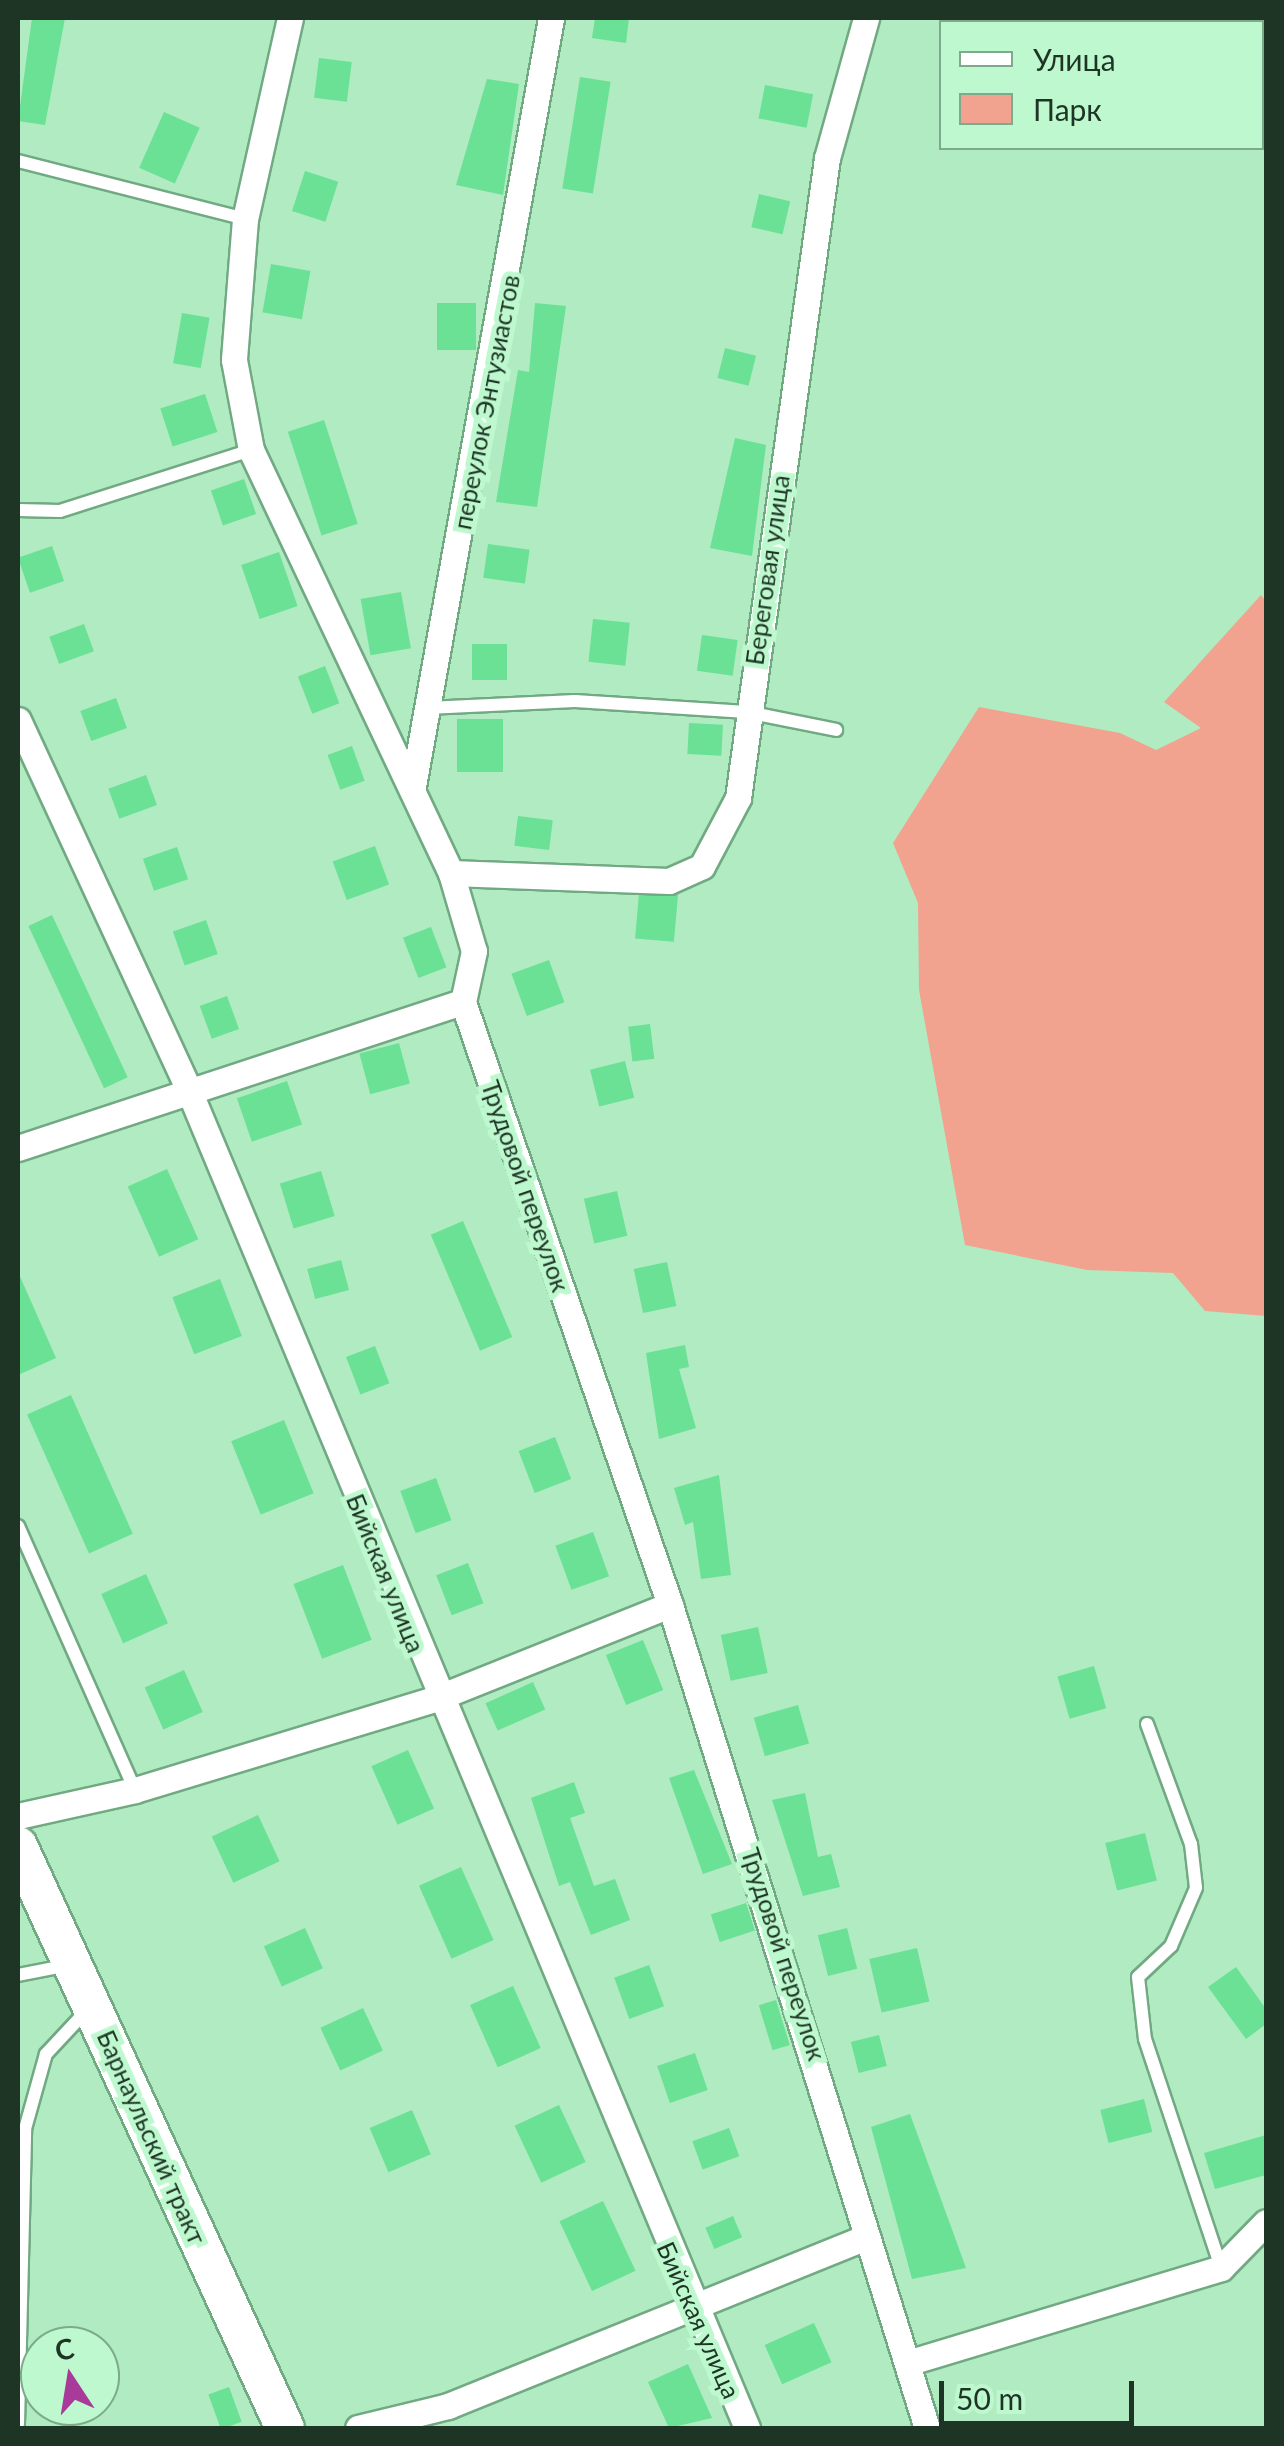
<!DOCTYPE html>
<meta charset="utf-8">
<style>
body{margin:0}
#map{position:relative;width:1284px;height:2446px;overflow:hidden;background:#b0ebc1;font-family:Lato,sans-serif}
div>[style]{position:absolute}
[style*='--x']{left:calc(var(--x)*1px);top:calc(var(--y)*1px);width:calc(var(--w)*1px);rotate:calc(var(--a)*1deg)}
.green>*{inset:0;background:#f2a390}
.building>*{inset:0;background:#6ae195;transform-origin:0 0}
.roads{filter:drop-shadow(2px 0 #71a982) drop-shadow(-2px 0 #71a982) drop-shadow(0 2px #71a982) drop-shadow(0 -2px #71a982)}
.lane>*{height:12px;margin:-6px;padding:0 6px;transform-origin:6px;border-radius:6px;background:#fff}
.street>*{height:25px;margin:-12.5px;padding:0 12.5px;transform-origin:12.5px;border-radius:12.5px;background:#fff}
.primary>*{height:38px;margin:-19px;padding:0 19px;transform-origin:19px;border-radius:19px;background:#fff}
span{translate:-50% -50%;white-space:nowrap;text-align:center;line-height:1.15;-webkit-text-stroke:10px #bdf8ce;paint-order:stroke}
.street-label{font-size:25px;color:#1e3525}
.frame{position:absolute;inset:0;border:20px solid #1e3525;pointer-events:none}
.legend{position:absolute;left:939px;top:20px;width:325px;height:130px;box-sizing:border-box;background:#bdf8ce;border:2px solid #7daa8a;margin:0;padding:12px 18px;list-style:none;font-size:30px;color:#1e3525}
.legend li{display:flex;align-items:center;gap:20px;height:50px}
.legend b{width:50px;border:2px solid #7daa8a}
.north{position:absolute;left:20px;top:2326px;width:100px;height:100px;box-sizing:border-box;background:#bdf8ce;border:2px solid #7daa8a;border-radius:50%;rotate:348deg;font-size:28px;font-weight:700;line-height:40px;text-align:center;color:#1e3525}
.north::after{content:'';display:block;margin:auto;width:35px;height:45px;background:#a83b9a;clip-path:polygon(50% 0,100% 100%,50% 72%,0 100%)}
.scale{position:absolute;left:939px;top:2381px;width:195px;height:45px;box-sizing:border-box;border:5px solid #1e3525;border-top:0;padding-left:12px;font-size:30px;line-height:35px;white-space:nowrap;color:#1e3525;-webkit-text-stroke:8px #bdf8ce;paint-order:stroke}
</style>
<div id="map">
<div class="green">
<i style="clip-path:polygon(1261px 595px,1266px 601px,1266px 1316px,1205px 1311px,1173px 1273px,1087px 1270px,965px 1245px,919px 990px,918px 903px,893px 843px,979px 707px,1120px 733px,1156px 750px,1201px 728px,1164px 702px)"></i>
</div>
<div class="building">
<i style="clip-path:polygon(32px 18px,65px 18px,45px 125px,18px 121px)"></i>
<i style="clip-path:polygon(595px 18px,629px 18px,626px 43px,592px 38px)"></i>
<i style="left:319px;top:58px;width:33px;height:40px;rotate:7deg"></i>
<i style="left:580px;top:77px;width:31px;height:113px;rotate:9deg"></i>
<i style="clip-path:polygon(487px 79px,519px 84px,503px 195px,456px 185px)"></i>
<i style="left:765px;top:85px;width:49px;height:34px;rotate:11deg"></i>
<i style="left:164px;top:112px;width:39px;height:61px;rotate:24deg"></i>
<i style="left:305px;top:171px;width:35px;height:42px;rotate:18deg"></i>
<i style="left:759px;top:194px;width:32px;height:34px;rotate:13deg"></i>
<i style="left:271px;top:264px;width:40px;height:49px;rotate:10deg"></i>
<i style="left:437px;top:303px;width:39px;height:47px"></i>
<i style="clip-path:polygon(535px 303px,566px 306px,537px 507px,496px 502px,518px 370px,529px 372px)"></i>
<i style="left:182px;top:313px;width:28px;height:51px;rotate:10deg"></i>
<i style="left:725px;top:348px;width:32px;height:31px;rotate:14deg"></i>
<i style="left:205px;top:394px;width:40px;height:47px;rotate:72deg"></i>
<i style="left:324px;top:420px;width:109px;height:38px;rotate:72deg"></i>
<i style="clip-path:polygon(735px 438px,766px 445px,752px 556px,710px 548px)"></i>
<i style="left:244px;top:479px;width:37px;height:35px;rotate:71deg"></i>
<i style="left:488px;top:544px;width:42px;height:34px;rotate:8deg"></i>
<i style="left:52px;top:546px;width:37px;height:36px;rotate:71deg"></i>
<i style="left:279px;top:552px;width:57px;height:40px;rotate:71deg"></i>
<i style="left:401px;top:592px;width:57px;height:41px;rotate:80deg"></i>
<i style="left:593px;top:619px;width:37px;height:43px;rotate:6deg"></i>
<i style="left:84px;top:624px;width:29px;height:37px;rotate:70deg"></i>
<i style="left:702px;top:635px;width:36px;height:36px;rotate:8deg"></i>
<i style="left:472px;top:644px;width:35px;height:36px"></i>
<i style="left:325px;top:666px;width:40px;height:29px;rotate:69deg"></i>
<i style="left:116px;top:698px;width:32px;height:38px;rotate:70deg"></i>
<i style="left:457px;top:719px;width:46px;height:53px"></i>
<i style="left:689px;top:723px;width:34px;height:31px;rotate:3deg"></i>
<i style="left:352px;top:746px;width:37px;height:26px;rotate:70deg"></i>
<i style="left:146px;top:775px;width:32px;height:40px;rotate:70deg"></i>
<i style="left:518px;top:816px;width:35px;height:30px;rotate:7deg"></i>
<i style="left:375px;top:846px;width:41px;height:45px;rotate:70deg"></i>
<i style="left:177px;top:847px;width:34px;height:36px;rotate:71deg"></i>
<i style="left:678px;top:895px;width:47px;height:39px;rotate:95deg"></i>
<i style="left:52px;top:915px;width:179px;height:26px;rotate:65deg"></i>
<i style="left:206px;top:920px;width:36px;height:35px;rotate:71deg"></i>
<i style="left:431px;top:927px;width:43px;height:30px;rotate:69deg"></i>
<i style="left:549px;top:960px;width:45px;height:40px;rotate:70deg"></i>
<i style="left:227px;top:996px;width:35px;height:29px;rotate:70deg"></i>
<i style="left:650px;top:1024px;width:35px;height:22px;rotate:83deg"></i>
<i style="left:399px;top:1043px;width:42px;height:41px;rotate:75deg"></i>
<i style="left:625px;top:1061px;width:38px;height:36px;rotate:76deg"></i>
<i style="left:287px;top:1081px;width:46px;height:53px;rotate:71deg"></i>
<i style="left:167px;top:1169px;width:77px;height:43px;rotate:66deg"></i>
<i style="left:321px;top:1171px;width:47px;height:43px;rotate:73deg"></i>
<i style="left:617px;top:1191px;width:46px;height:34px;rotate:77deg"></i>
<i style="left:463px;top:1221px;width:126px;height:35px;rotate:67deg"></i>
<i style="left:341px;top:1260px;width:31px;height:35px;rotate:75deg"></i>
<i style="left:667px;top:1262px;width:45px;height:34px;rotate:78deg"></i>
<i style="clip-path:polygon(18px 1272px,56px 1358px,18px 1375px)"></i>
<i style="left:220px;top:1279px;width:61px;height:51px;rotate:69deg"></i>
<i style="clip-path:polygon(685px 1345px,689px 1367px,679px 1369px,696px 1428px,659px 1439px,646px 1353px)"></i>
<i style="left:375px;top:1346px;width:40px;height:31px;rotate:69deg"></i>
<i style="left:71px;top:1395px;width:152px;height:48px;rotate:66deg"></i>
<i style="left:284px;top:1420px;width:79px;height:57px;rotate:68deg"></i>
<i style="left:555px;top:1437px;width:45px;height:39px;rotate:69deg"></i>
<i style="clip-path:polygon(719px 1475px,731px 1575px,701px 1579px,693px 1522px,685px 1525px,674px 1488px)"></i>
<i style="left:436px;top:1478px;width:45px;height:38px;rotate:70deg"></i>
<i style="left:593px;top:1532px;width:47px;height:40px;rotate:70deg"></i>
<i style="left:468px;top:1563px;width:43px;height:34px;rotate:69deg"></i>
<i style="left:343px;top:1565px;width:80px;height:53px;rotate:69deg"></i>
<i style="left:146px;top:1574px;width:54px;height:49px;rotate:66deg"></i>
<i style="left:758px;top:1627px;width:47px;height:38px;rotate:78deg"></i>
<i style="left:643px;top:1640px;width:54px;height:40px;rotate:68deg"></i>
<i style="left:1094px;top:1666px;width:44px;height:38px;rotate:74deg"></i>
<i style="left:184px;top:1670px;width:46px;height:43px;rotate:66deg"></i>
<i style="left:533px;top:1682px;width:30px;height:52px;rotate:66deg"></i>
<i style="left:798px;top:1705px;width:40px;height:46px;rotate:74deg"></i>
<i style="left:408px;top:1750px;width:64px;height:40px;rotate:66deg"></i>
<i style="clip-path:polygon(694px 1770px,732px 1864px,703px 1874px,669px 1778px)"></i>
<i style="clip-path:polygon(574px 1782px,585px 1813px,570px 1818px,594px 1886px,615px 1879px,630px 1920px,591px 1935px,570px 1882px,559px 1886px,531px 1798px)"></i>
<i style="clip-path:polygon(805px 1793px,818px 1857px,831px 1854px,840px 1887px,803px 1896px,772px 1800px)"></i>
<i style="left:258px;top:1815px;width:51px;height:51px;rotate:65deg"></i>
<i style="left:1145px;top:1833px;width:49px;height:41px;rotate:76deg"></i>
<i style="left:461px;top:1867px;width:80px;height:46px;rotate:66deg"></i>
<i style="left:746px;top:1903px;width:29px;height:37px;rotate:72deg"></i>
<i style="left:305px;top:1928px;width:44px;height:45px;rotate:66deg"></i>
<i style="left:847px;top:1928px;width:42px;height:30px;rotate:76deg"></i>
<i style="left:917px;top:1948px;width:55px;height:49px;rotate:77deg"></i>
<i style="left:649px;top:1965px;width:44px;height:37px;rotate:70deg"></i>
<i style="clip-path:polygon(1236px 1967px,1266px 2009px,1266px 2024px,1246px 2039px,1208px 1987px)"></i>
<i style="left:513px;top:1986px;width:68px;height:47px;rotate:66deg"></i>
<i style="left:776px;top:2000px;width:47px;height:18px;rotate:73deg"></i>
<i style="left:363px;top:2008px;width:47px;height:47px;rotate:65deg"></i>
<i style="left:879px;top:2035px;width:32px;height:29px;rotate:76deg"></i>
<i style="left:695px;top:2053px;width:39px;height:40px;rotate:71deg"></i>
<i style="left:1144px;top:2099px;width:34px;height:45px;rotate:76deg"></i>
<i style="left:559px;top:2105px;width:63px;height:49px;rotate:65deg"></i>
<i style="left:412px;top:2110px;width:48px;height:46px;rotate:67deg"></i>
<i style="clip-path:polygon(910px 2114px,966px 2268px,912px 2279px,871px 2127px)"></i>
<i style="left:729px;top:2128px;width:30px;height:39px;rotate:70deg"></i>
<i style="clip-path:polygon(1266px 2135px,1266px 2175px,1215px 2189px,1204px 2153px)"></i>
<i style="left:603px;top:2201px;width:77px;height:48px;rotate:65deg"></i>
<i style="left:733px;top:2216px;width:23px;height:30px;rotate:67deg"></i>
<i style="left:814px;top:2323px;width:43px;height:54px;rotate:66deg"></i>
<i style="clip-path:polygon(688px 2364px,712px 2418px,669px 2428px,648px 2382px)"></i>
<i style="left:229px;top:2387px;width:37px;height:22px;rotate:70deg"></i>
</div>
<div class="roads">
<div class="lane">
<i style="--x:18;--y:161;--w:234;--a:14.3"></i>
<i style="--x:18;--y:510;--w:42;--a:1.4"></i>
<i style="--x:60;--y:511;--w:201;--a:-17.7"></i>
<i style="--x:427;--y:708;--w:148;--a:-2.7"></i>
<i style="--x:575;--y:701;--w:172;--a:3.7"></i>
<i style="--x:747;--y:712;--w:91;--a:11.4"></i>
<i style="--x:18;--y:1526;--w:289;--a:66.1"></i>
<i style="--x:1147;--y:1724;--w:128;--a:69.9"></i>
<i style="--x:1191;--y:1844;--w:44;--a:83.5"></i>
<i style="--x:1196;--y:1888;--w:63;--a:113.3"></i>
<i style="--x:1171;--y:1946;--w:45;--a:136.8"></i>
<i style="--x:1138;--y:1977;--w:62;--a:83.6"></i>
<i style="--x:1145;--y:2039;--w:241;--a:71.6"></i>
<i style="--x:18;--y:1975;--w:52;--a:-11.1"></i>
<i style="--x:18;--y:2424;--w:295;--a:-88.6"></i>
<i style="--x:25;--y:2129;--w:78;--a:-74.4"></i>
<i style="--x:46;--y:2054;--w:63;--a:-46.9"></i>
</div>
<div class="street">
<i style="--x:290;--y:18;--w:206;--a:102.6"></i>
<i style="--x:245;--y:219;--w:141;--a:94.5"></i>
<i style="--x:234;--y:360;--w:92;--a:79.3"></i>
<i style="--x:251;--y:450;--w:468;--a:64.7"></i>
<i style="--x:451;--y:873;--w:81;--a:73.6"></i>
<i style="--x:474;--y:951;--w:52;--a:102.2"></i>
<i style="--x:463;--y:1002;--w:638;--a:71.05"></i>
<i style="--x:670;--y:1605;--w:862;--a:72.66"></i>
<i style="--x:18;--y:720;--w:411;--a:65.2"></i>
<i style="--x:190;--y:1093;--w:1447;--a:67.35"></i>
<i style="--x:413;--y:786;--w:780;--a:-79.81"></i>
<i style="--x:451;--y:873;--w:218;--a:2.1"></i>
<i style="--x:669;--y:881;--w:36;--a:-24"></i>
<i style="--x:702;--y:866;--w:77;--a:-62.1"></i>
<i style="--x:738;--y:798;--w:646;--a:-82.08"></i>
<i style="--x:827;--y:158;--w:145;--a:-74.4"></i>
<i style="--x:18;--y:1148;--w:468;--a:-18.2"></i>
<i style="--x:18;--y:1816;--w:120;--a:-12.5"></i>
<i style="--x:135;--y:1790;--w:316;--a:-16.9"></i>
<i style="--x:437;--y:1698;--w:251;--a:-21.8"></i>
<i style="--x:907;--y:2363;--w:328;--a:-16.8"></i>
<i style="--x:1221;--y:2268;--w:64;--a:-45.6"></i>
<i style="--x:358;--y:2428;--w:93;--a:-13.7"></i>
<i style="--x:448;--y:2406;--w:452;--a:-22"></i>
</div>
<div class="primary">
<i style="--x:18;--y:1846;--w:640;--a:65.36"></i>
</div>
</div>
<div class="street-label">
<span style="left:486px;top:402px;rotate:-79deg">переулок Энтузиастов</span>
<span style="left:767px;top:570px;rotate:-82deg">Береговая улица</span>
<span style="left:526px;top:1186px;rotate:71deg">Трудовой переулок</span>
<span style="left:386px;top:1573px;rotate:68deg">Бийская улица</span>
<span style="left:784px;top:1954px;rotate:72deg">Трудовой переулок</span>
<span style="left:152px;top:2137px;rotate:66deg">Барнаульский тракт</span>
<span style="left:699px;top:2320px;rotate:66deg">Бийская улица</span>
</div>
<div class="frame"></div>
<ul class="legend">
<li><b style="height:12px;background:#fff"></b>Улица</li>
<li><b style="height:28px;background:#f2a390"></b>Парк</li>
</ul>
<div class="north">С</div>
<div class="scale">50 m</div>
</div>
